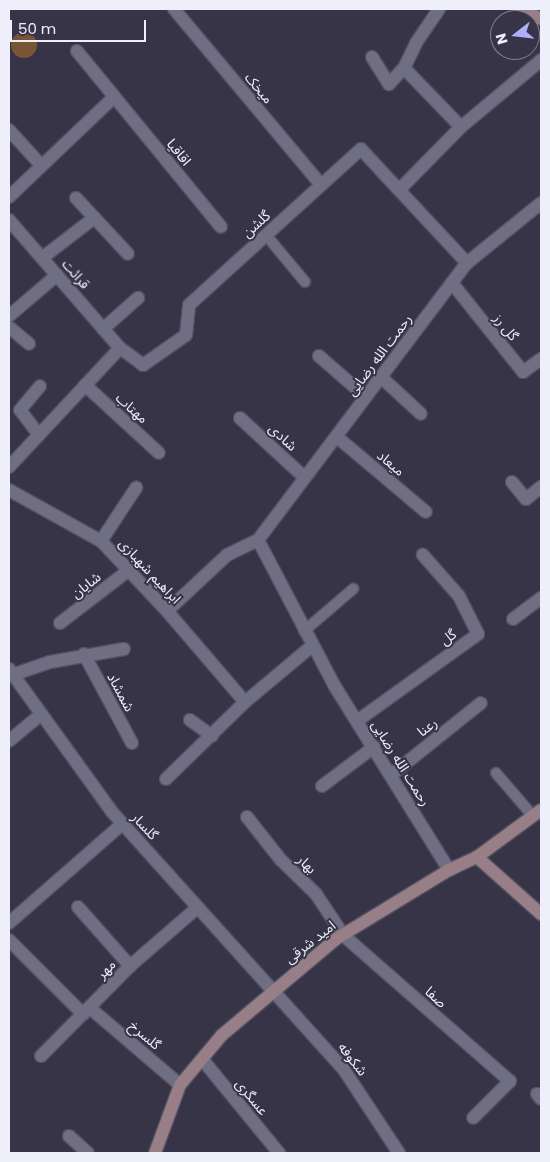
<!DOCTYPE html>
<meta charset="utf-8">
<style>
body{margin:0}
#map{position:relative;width:550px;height:1162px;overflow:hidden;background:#363446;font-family:Poppins,"Noto Sans Arabic",sans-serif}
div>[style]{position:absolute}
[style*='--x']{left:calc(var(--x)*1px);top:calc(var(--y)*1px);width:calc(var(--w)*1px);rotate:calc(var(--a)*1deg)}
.building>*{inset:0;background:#785635}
.round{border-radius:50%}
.roads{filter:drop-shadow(1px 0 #545262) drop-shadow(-1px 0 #545262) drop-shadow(0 1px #545262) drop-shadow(0 -1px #545262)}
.lane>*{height:10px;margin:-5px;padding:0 5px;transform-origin:5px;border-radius:5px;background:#706e83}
.street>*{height:12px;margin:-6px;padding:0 6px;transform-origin:6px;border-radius:6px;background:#706e83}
.secondary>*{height:12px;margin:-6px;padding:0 6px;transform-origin:6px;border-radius:6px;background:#987e86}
span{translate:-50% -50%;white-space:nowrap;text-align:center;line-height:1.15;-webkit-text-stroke:4px #363446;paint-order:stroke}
.street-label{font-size:14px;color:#efeffb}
.frame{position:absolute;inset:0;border:10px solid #efeffb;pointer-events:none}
.north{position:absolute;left:490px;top:10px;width:50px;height:50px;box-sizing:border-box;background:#363446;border:1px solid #807f8e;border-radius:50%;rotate:254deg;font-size:14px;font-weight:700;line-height:20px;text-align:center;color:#efeffb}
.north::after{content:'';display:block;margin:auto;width:18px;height:22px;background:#afaefa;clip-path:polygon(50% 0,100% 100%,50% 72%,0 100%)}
.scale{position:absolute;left:10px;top:20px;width:136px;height:22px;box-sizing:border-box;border:2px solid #efeffb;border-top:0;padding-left:6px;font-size:15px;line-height:18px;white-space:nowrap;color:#efeffb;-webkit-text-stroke:4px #363446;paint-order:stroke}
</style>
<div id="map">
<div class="building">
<i class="round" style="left:11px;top:32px;width:26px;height:26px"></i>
</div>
<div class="roads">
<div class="lane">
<i style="--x:266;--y:235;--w:61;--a:50.3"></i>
<i style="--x:304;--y:631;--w:65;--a:-40.6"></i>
<i style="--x:496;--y:773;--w:57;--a:49.3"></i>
</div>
<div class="street">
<i style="--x:174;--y:9;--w:229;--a:50.1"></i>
<i style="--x:77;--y:51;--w:227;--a:50.7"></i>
<i style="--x:372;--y:57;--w:32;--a:58"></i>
<i style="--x:389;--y:84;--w:22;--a:-47"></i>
<i style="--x:404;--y:68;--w:28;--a:-64"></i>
<i style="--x:416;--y:43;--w:41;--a:-55.9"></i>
<i style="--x:404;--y:68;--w:82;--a:46"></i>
<i style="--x:9;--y:130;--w:46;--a:47.6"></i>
<i style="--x:399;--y:190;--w:100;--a:47"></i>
<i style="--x:9;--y:197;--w:145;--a:-43.6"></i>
<i style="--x:76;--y:198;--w:76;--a:47.1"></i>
<i style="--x:9;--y:220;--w:169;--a:49.1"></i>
<i style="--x:42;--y:258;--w:66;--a:-37.6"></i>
<i style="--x:452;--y:283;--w:114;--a:51.4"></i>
<i style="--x:523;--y:372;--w:22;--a:-36"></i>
<i style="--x:9;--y:316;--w:63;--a:-40.5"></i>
<i style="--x:9;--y:327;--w:26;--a:40"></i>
<i style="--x:103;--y:329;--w:47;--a:-41.5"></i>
<i style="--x:319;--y:356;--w:62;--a:41.1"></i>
<i style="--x:381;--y:377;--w:54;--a:42.8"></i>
<i style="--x:85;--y:385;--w:100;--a:42.6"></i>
<i style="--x:240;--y:418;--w:88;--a:42.7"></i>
<i style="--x:39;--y:435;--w:31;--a:-127"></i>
<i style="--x:20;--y:410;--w:31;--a:-50"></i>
<i style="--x:337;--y:437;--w:116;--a:40.1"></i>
<i style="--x:9;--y:467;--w:163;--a:-47"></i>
<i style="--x:120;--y:348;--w:29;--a:36"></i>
<i style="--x:143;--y:365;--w:52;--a:-34.9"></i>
<i style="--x:186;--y:335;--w:30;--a:-84"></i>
<i style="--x:189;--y:305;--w:232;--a:-42.2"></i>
<i style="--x:361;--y:149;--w:56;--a:47.2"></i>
<i style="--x:399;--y:190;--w:88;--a:-45.5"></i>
<i style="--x:461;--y:127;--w:104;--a:-39.9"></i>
<i style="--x:512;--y:482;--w:22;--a:51"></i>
<i style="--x:526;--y:499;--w:19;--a:-39"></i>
<i style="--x:9;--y:490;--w:105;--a:29"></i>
<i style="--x:101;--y:541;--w:96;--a:46.7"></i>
<i style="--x:167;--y:611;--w:120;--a:49.4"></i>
<i style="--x:258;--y:540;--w:164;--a:62.3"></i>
<i style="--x:334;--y:685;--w:218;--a:58.1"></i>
<i style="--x:101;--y:541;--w:64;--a:-56.6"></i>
<i style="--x:167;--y:611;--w:82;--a:-43"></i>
<i style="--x:227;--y:555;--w:34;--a:-26"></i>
<i style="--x:258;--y:540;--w:347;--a:-53"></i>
<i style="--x:467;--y:263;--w:95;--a:-39"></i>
<i style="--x:513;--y:619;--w:35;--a:-37"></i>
<i style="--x:60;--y:623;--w:87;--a:-37.5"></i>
<i style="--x:84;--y:654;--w:101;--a:61.7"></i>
<i style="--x:9;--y:669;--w:176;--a:54.2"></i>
<i style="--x:112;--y:812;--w:347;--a:48"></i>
<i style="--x:344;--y:1070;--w:100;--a:56.5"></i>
<i style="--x:12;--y:675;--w:40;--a:-18.9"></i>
<i style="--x:50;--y:662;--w:75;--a:-10"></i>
<i style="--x:190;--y:720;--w:27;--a:36"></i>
<i style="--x:357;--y:721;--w:149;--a:-35.7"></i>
<i style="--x:478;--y:634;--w:42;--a:-116.6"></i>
<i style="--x:459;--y:596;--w:55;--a:-131.3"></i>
<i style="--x:9;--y:741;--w:40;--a:-40"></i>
<i style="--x:391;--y:775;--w:115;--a:-38.7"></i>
<i style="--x:166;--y:779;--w:110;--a:-44.3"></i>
<i style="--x:245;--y:702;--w:87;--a:-39.9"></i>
<i style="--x:322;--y:786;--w:65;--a:-36.9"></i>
<i style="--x:247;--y:817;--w:55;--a:51.7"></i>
<i style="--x:281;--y:860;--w:49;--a:44.2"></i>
<i style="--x:316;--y:894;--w:49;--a:56.6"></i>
<i style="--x:343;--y:935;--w:222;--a:41.2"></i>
<i style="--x:510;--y:1081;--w:52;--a:135"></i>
<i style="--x:78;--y:907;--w:79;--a:48.6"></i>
<i style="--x:9;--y:923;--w:150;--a:-41.2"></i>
<i style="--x:9;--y:940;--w:105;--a:45"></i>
<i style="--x:90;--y:1008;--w:118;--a:40.5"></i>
<i style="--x:41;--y:1056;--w:127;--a:-45.3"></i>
<i style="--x:130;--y:966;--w:89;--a:-40.9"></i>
<i style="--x:202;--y:1059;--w:122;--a:50.7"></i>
<i style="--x:537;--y:1094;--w:6;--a:51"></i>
<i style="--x:69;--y:1136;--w:25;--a:42"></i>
</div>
<div class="secondary">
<i style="--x:520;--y:9;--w:23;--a:25"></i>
<i style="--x:477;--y:857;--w:86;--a:41.7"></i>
<i style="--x:155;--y:1153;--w:72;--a:-69.8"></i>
<i style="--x:180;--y:1085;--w:65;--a:-50"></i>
<i style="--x:222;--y:1035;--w:149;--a:-40.1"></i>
<i style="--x:336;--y:939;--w:132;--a:-31.4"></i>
<i style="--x:449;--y:870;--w:31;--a:-25"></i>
<i style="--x:477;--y:857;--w:79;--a:-36.3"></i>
</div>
</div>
<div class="street-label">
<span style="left:259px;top:88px;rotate:50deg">میخک</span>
<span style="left:179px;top:152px;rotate:51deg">اقاقیا</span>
<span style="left:256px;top:224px;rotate:-42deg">گلشن</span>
<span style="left:76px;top:274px;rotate:49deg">قرائت</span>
<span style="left:506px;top:327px;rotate:51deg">گل رز</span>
<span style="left:379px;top:355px;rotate:-53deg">رحمت الله رضایی</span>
<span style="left:132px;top:408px;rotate:42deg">مهتاب</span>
<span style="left:283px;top:437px;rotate:43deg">شادی</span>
<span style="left:391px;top:463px;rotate:40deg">میعاد</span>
<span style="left:150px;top:571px;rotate:47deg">ابراهیم شهبازی</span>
<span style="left:86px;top:585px;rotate:-38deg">شایان</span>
<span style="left:448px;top:637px;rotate:-36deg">گل</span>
<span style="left:121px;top:692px;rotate:62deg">شمشاد</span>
<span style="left:427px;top:727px;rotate:-38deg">رعنا</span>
<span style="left:401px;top:763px;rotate:58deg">رحمت الله رضایی</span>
<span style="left:145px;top:826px;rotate:47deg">گلسار</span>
<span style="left:307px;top:864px;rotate:44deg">بهار</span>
<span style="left:310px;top:942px;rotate:-38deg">امید شرقی</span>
<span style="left:106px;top:969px;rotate:-46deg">مهر</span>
<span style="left:436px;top:997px;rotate:42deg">صفا</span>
<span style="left:145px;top:1035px;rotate:40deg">گلسرخ</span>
<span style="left:353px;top:1059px;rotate:52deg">شکوفه</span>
<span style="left:252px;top:1097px;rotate:51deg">عسگری</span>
</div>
<div class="frame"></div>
<div class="north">N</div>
<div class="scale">50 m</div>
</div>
